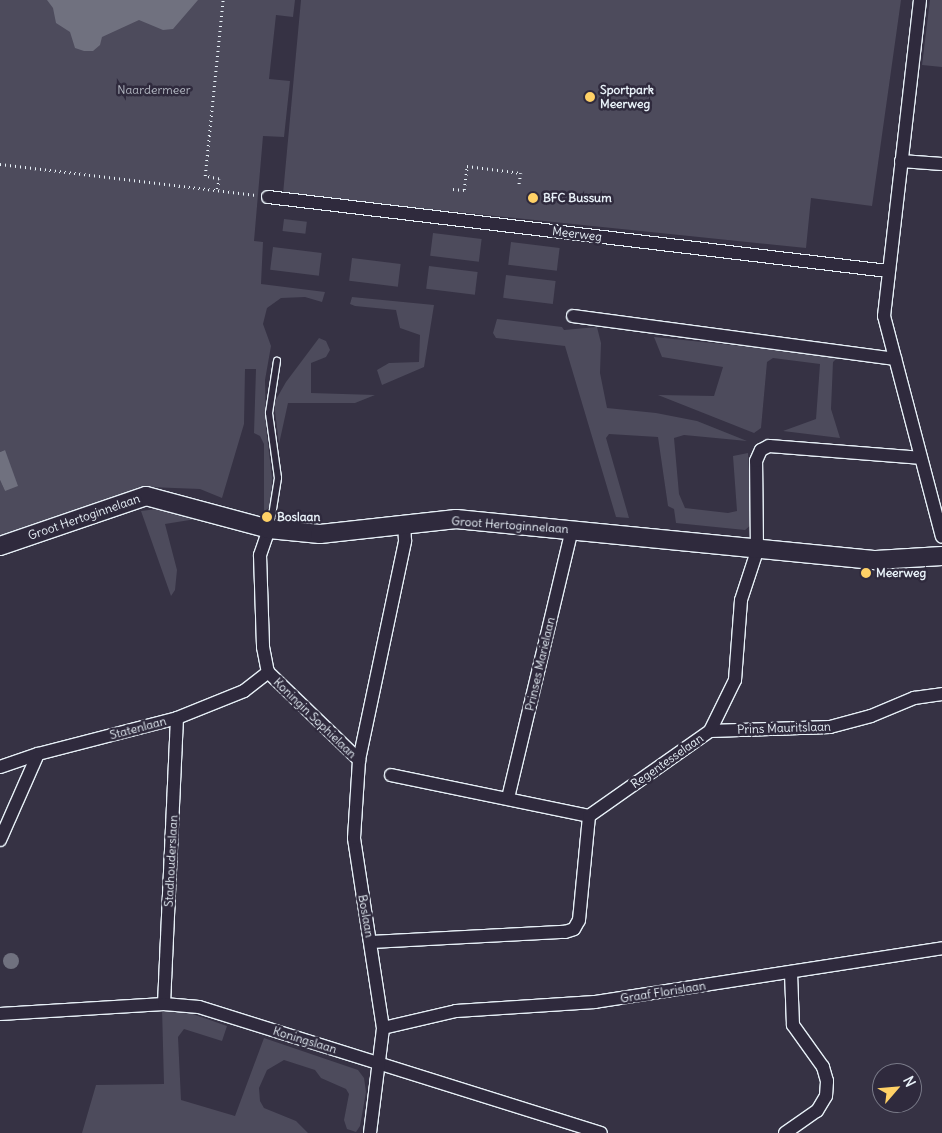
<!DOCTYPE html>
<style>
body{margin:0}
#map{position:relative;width:942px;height:1133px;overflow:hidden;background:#363244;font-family:Delius,sans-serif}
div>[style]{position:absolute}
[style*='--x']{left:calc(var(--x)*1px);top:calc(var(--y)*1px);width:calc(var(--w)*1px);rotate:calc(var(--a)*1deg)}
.green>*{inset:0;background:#4d4b5c;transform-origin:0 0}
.water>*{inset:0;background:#70717f}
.round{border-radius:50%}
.path>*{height:2.5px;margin-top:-1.25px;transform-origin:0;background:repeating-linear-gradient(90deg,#e8f1f8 0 1px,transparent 0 5px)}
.roads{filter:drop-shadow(1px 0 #e8f1f8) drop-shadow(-1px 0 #e8f1f8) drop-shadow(0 1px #e8f1f8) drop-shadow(0 -1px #e8f1f8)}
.lane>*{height:6px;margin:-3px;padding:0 3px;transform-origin:3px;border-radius:3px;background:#2f2a3d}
.street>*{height:12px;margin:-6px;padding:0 6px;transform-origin:6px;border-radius:6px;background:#2f2a3d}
.secondary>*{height:18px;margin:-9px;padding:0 9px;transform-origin:9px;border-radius:9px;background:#2f2a3d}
.dots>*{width:14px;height:14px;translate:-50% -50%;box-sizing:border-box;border:2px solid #2f2a3d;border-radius:50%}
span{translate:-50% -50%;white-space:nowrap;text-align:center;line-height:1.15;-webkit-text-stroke:5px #2f2a3d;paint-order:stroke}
.park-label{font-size:12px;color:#b2b7c1}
.poi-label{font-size:12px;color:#e8f1f8;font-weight:700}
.left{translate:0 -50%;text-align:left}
.street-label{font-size:12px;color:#e8f1f8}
.north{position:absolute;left:872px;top:1063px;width:50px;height:50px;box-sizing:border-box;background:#2f2a3d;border:1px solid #797a88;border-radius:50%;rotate:63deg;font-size:14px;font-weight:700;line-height:20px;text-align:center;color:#e8f1f8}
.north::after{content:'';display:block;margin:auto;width:18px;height:22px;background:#ffd166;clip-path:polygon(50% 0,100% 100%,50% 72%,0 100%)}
</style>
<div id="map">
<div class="green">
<i style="clip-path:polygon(0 0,295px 0,293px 17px,276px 15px,269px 79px,290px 81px,284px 137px,263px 136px,254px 241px,263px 242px,261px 284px,325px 292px,322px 302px,305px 297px,281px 298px,267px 308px,263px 324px,271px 346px,265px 380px,266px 428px,272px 477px,271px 507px,264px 511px,264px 444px,260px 436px,254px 433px,256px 369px,245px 369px,244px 424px,222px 498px,200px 489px,149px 487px,0 538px,0 480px,5px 491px,5px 450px,0 452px)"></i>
<i style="clip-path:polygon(301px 0,901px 0,872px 206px,811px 198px,806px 248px,283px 194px)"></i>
<i style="clip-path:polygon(930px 0,942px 0,942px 67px,922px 65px)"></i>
<i style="left:284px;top:219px;width:23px;height:12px;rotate:7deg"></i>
<i style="left:433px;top:233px;width:49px;height:23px;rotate:7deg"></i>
<i style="left:511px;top:242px;width:49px;height:23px;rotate:7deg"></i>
<i style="left:273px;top:247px;width:49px;height:23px;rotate:7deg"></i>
<i style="left:352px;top:258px;width:49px;height:23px;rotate:7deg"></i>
<i style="left:429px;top:266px;width:49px;height:23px;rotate:7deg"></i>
<i style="left:506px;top:275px;width:50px;height:23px;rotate:7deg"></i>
<i style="clip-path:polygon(352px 297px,434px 305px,424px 367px,382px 385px,377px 370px,389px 363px,419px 362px,420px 335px,400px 328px,396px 310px,355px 306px,350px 304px)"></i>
<i style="clip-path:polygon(497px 319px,562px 327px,564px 330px,597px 327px,601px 343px,600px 373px,607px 408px,656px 413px,697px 421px,747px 441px,684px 435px,674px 438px,679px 494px,685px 508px,728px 513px,737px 511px,733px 456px,748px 453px,752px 524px,745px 530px,676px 523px,674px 509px,668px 506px,658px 437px,609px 434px,606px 438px,629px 518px,616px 517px,565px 346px,496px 338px,493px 333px)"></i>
<i style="clip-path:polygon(654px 337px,839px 356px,833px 362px,831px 409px,840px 438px,783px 431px,816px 419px,820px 364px,773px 358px,767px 362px,761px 428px,754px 433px,658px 395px,714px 396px,723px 367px,662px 357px)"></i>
<i style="clip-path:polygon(319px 338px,326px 341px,330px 350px,326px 357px,311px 363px,311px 393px,375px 395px,355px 403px,288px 403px,279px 444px,274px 403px,286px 382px)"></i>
<i style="clip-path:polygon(172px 507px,202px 518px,165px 524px,177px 570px,175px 590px,171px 596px,141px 511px)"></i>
<i style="clip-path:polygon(162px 1008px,184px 1011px,227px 1026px,222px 1041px,184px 1029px,178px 1037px,181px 1100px,235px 1116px,264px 1038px,358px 1070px,364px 1078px,366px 1092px,360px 1126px,356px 1132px,347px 1129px,344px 1120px,349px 1094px,346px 1089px,321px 1078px,315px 1070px,284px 1060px,267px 1070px,259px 1088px,260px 1101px,264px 1108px,296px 1121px,308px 1133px,82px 1133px,96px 1085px,164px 1084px)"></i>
</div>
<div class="water">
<i style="clip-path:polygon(47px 0,198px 0,173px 29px,163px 30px,139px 20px,102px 37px,100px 45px,93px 51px,84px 51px,75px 48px,70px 32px,56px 23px,53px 8px)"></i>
<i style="clip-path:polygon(5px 450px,18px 486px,5px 491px,0 480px,0 452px)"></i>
<i class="round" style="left:3px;top:953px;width:16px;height:16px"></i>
</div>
<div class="path">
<i style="--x:0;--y:164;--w:259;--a:6.9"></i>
<i style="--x:217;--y:189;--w:10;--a:-79"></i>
<i style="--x:219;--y:179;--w:14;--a:-168"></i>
<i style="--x:205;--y:176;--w:177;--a:-84.2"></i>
<i style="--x:453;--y:189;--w:11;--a:5"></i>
<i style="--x:464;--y:190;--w:24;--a:-83"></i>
<i style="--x:467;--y:166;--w:54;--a:7.4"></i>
<i style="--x:521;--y:173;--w:13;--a:99"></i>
</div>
<div class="roads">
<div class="lane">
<i style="--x:270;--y:528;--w:51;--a:-80.9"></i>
<i style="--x:278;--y:478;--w:66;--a:-97.9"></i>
<i style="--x:269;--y:413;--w:53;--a:-81.3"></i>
</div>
<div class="street">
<i style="--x:920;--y:0;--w:318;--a:96.5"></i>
<i style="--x:884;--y:316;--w:228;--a:75.3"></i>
<i style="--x:901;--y:161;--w:41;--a:4.2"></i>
<i style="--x:268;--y:197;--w:624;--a:6.81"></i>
<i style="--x:573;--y:316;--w:325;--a:7.6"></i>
<i style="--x:269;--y:529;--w:28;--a:109"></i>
<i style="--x:260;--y:555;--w:92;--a:88.1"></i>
<i style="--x:263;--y:647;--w:25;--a:79"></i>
<i style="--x:268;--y:672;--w:127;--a:44"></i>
<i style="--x:710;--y:731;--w:120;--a:-1.9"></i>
<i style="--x:830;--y:727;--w:42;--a:-15"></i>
<i style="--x:871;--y:716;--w:47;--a:-22.7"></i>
<i style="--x:914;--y:698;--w:28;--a:-8"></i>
<i style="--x:0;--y:767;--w:40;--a:-18.9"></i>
<i style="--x:38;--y:754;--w:144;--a:-14.5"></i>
<i style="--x:177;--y:718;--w:72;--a:-21.9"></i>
<i style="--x:244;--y:691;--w:31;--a:-38"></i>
<i style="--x:391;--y:775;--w:202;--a:11.7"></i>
<i style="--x:508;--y:798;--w:277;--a:-76.6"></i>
<i style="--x:0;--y:840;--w:94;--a:-66.2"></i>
<i style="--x:371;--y:942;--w:194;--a:-3"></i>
<i style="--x:565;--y:932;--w:9;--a:-18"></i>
<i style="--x:574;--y:929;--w:10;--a:-61"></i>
<i style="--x:579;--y:920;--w:104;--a:-84.5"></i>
<i style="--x:589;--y:816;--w:148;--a:-35.1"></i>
<i style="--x:710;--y:731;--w:57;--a:-63.9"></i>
<i style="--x:735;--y:680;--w:80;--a:-85.7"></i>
<i style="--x:741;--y:600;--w:52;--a:-71.9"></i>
<i style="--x:757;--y:551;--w:90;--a:-90.6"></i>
<i style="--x:756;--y:461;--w:12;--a:-66"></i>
<i style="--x:761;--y:450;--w:9;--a:-27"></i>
<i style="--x:769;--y:446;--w:151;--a:4.5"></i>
<i style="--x:164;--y:1004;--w:286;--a:-87.4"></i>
<i style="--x:0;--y:1014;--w:164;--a:-3.5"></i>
<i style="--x:164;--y:1004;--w:35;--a:5"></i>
<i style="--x:199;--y:1007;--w:421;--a:17.4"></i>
<i style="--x:383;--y:1028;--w:75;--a:-13.1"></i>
<i style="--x:456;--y:1011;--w:139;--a:-3.7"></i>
<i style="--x:595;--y:1002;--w:351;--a:-8.8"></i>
<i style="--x:370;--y:1133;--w:106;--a:-82.9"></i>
<i style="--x:383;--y:1028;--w:192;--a:-98.7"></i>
<i style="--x:354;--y:838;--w:78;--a:-86.3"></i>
<i style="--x:359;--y:760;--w:224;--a:-78.1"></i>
<i style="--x:405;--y:541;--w:17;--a:-93"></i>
<i style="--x:785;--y:1133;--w:39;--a:-35"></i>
<i style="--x:817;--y:1111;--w:17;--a:-59"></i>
<i style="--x:826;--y:1096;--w:15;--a:-86"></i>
<i style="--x:827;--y:1081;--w:15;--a:-106"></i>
<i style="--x:823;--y:1067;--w:52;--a:-125.5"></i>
<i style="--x:793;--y:1025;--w:52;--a:-92.2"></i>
</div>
<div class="secondary">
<i style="--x:0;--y:546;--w:154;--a:-18.9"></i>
<i style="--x:146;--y:496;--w:127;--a:15"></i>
<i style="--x:269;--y:529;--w:51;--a:5.6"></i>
<i style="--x:320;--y:534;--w:137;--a:-6.3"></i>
<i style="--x:456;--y:519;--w:422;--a:5.6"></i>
<i style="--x:876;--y:560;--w:66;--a:-3.5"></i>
</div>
</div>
<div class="dots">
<i style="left:590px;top:97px;background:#ffd166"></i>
<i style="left:533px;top:198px;background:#ffd166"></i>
<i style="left:267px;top:517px;background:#ffd166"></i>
<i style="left:866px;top:573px;background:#ffd166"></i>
</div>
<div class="park-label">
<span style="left:154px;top:90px">Naardermeer</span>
</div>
<div class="poi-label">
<span class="left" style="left:600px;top:97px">Sportpark<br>Meerweg</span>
<span class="left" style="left:543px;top:198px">BFC Bussum</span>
<span class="left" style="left:277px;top:517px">Boslaan</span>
<span class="left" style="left:876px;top:573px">Meerweg</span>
</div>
<div class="street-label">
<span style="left:577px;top:234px;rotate:7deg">Meerweg</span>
<span style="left:84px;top:517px;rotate:-19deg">Groot Hertoginnelaan</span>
<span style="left:510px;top:525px;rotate:4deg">Groot Hertoginnelaan</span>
<span style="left:540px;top:664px;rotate:-77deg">Prinses Marielaan</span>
<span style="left:315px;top:718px;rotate:44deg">Koningin Sophielaan</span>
<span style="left:138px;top:728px;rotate:-15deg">Statenlaan</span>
<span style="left:784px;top:728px;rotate:-2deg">Prins Mauritslaan</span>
<span style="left:667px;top:761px;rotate:-35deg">Regentesselaan</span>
<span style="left:171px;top:861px;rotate:-87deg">Stadhouderslaan</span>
<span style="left:366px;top:916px;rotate:80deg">Boslaan</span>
<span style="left:663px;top:992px;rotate:-9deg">Graaf Florislaan</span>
<span style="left:305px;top:1040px;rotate:17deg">Koningslaan</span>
</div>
<div class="north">N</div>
</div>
